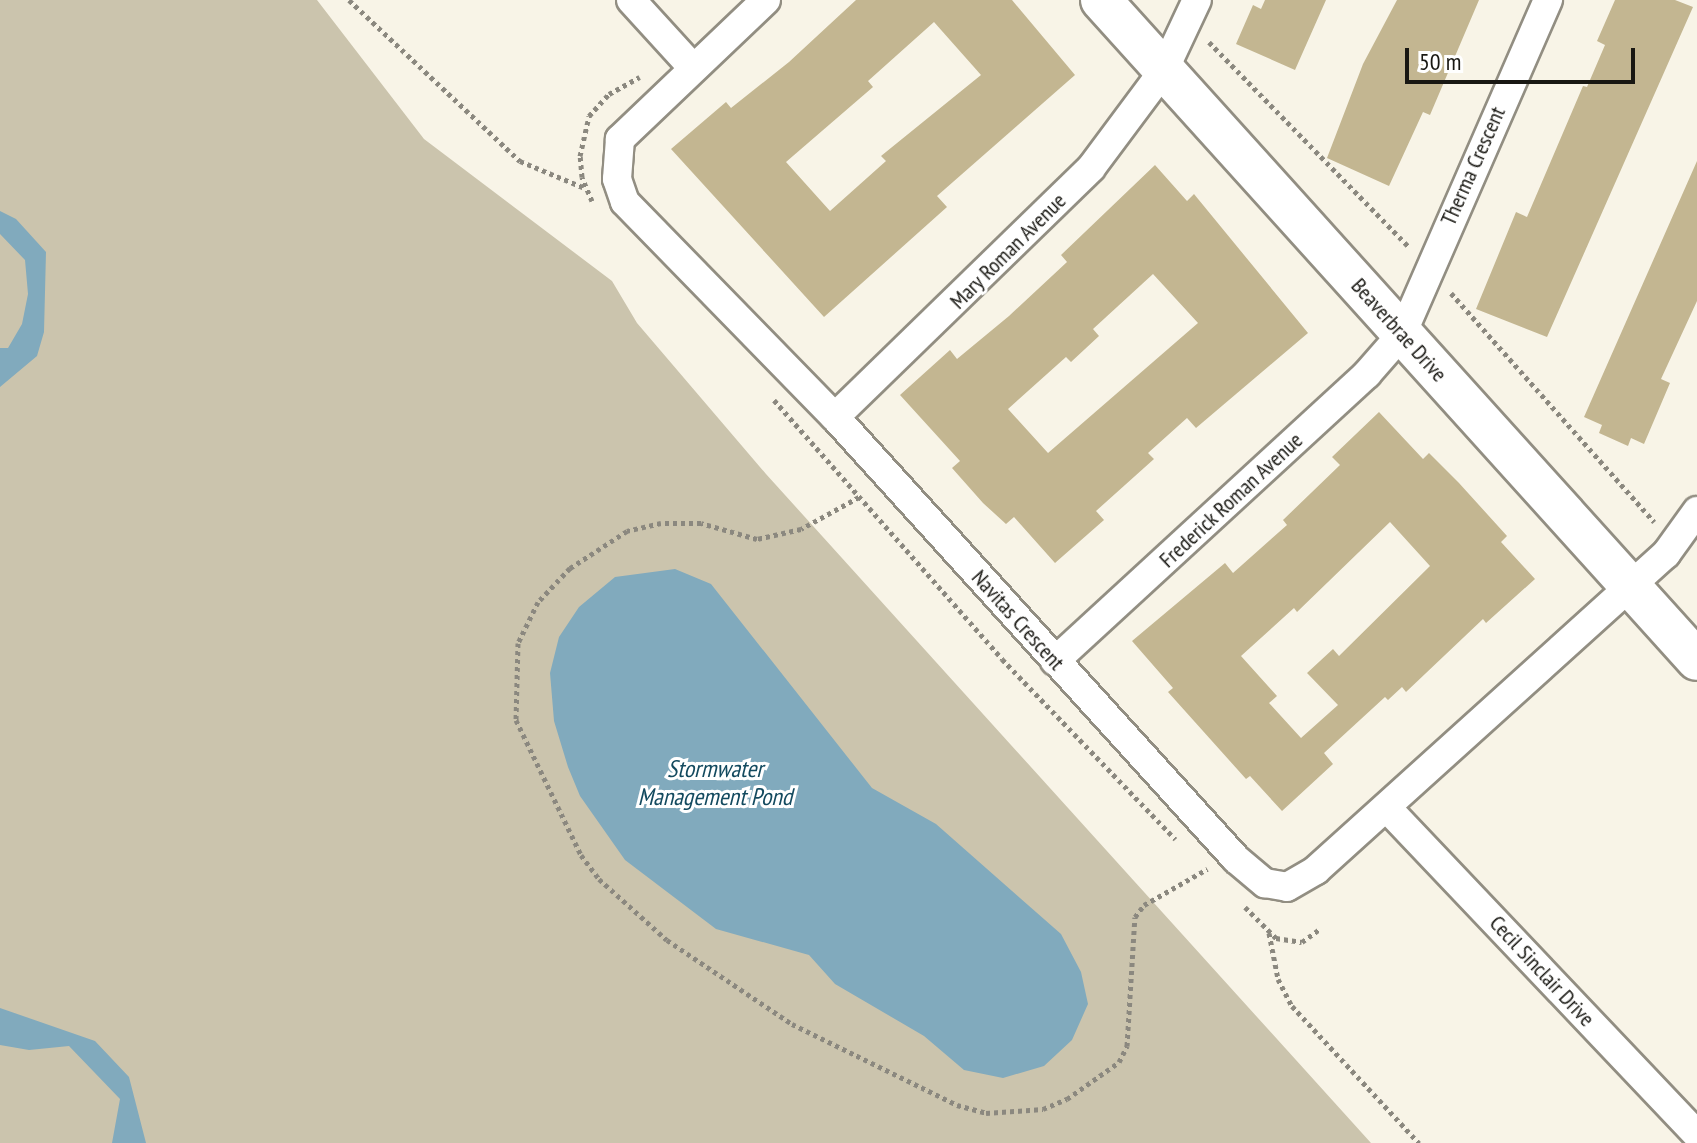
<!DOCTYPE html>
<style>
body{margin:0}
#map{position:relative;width:1697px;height:1143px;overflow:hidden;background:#f8f4e7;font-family:"PT Sans Narrow",sans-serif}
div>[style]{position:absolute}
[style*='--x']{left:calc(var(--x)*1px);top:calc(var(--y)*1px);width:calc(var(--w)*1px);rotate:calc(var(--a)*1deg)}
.green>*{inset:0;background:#cbc4ad}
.water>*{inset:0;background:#81aabd}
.building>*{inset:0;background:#c3b691}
.path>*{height:5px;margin-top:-2.5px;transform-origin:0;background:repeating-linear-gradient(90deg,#8b887f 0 4px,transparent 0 8px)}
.roads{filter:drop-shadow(2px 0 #928e82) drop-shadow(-2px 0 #928e82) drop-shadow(0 2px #928e82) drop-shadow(0 -2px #928e82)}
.street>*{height:28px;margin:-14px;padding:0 14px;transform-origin:14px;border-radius:14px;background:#fff}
.secondary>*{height:40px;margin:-20px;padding:0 20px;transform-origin:20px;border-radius:20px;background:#fff}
span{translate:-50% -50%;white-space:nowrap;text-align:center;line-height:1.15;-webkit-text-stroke:6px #fff;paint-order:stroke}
.street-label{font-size:22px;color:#191813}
.water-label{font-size:24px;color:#134a5f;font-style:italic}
.scale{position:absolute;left:1405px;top:48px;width:230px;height:36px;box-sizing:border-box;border:4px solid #191813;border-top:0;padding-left:10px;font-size:24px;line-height:28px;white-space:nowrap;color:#191813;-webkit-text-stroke:6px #fff;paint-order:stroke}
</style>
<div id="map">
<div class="green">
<i style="clip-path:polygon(0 0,317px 0,424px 139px,612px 281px,637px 323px,766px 474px,1371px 1143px,0 1143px)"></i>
</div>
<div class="water">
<i style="clip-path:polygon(0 211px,16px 219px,46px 252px,44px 332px,37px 356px,0 387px,0 348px,8px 348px,22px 324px,28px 294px,25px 260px,0 234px)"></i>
<i style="clip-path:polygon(675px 569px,711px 584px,872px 788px,936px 824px,1061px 934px,1081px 972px,1088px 1004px,1072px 1040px,1044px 1066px,1003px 1078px,964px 1070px,924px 1036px,835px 984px,809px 955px,716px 929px,625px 860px,580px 796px,568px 767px,554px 721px,550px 673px,559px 637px,579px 607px,615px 577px)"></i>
<i style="clip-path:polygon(0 1008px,95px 1041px,129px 1077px,146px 1143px,112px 1143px,120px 1099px,69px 1046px,29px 1050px,0 1045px)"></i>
</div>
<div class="building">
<i style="clip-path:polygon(evenodd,856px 0,1012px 0,1075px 75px,937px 196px,947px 207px,824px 317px,671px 149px,726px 102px,731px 108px,789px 62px,856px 0,934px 22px,981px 75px,881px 156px,886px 161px,830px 211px,786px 162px,873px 87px,868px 81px,934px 22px)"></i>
<i style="clip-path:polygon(1265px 0,1326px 0,1295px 70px,1236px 44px,1253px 5px,1261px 9px)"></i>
<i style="clip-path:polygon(1397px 0,1479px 0,1430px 115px,1423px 112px,1389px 186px,1327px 158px,1363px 64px)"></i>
<i style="clip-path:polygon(1615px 0,1675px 0,1693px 7px,1547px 337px,1476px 309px,1516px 212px,1527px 217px,1583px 86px,1587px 87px,1605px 45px,1597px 41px)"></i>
<i style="clip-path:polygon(1697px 161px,1697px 301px,1661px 379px,1670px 383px,1644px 444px,1631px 438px,1628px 446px,1599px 433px,1602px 425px,1584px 417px)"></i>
<i style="clip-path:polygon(evenodd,1155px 165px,1187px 201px,1194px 194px,1308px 333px,1196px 428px,1187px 418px,1148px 453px,1154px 459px,1096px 511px,1104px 520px,1055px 563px,1014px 517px,1006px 524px,983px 503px,952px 468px,960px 461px,900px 395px,950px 350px,957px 359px,1009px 316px,1067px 262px,1061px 255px,1155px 165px,1153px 274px,1198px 323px,1048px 453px,1008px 409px,1066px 357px,1071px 362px,1099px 336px,1093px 329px,1153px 274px)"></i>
<i style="clip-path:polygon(evenodd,1379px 412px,1423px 459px,1429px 453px,1459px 483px,1507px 536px,1501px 542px,1535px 579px,1486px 623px,1483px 619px,1406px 692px,1402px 687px,1388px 700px,1385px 697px,1324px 753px,1333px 764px,1282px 811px,1250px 776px,1246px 779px,1168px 692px,1173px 688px,1132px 641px,1225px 563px,1233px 573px,1287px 525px,1283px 520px,1340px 465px,1332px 457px,1379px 412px,1390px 522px,1430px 566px,1339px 656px,1333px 649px,1307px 673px,1338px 705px,1301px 738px,1269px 703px,1277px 696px,1241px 656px,1294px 608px,1297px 612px,1390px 522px)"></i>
</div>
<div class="path">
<i style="--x:349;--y:0;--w:235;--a:43.3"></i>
<i style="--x:520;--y:161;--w:70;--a:22.6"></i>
<i style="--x:1209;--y:42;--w:286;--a:45.7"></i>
<i style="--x:592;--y:201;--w:26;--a:-113"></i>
<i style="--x:582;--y:177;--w:21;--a:-95"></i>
<i style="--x:580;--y:156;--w:41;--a:-77.3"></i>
<i style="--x:589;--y:116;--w:30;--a:-48"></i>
<i style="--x:609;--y:94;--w:35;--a:-29"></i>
<i style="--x:1451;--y:293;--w:306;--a:48.4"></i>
<i style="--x:774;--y:400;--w:345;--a:48.6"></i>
<i style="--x:1002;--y:659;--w:250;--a:46.1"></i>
<i style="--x:859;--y:497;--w:66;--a:151.1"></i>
<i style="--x:801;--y:529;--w:45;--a:167.2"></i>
<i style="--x:757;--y:539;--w:58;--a:-164.1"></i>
<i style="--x:701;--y:523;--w:40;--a:180"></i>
<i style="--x:661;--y:523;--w:35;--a:167"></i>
<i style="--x:627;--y:531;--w:68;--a:147"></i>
<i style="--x:570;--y:568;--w:47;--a:133.3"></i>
<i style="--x:538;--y:602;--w:46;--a:116"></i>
<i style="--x:518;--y:643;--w:77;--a:91.5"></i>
<i style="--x:516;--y:720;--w:150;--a:64.3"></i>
<i style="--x:581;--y:855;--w:30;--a:53"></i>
<i style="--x:599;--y:879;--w:91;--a:41.9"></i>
<i style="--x:667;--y:940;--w:151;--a:33.9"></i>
<i style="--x:792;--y:1024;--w:184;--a:26.1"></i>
<i style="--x:957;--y:1105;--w:30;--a:15"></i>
<i style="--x:986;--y:1113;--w:57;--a:-4"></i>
<i style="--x:1043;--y:1109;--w:26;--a:-23"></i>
<i style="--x:1067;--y:1099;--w:64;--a:-35.4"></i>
<i style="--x:1119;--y:1062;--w:18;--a:-63"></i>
<i style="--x:1127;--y:1046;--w:129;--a:-86.5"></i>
<i style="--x:1135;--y:917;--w:15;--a:-53"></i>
<i style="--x:1144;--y:905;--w:73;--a:-29.7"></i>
<i style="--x:1245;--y:907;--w:44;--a:45"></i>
<i style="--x:1276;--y:938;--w:26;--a:9"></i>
<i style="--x:1302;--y:942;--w:22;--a:-36"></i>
<i style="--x:1269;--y:933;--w:47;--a:78.9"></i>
<i style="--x:1278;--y:979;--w:30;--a:63"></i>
<i style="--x:1292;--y:1006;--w:187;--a:47.2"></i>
</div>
<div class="roads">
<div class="street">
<i style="--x:631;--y:0;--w:92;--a:47.6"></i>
<i style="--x:766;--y:0;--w:202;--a:136.4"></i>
<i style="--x:620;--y:139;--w:40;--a:94.3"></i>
<i style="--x:617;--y:179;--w:24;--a:71"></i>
<i style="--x:625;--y:202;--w:301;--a:45.7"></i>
<i style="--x:835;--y:417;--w:597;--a:47.78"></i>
<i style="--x:1236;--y:859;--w:38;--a:40"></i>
<i style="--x:1265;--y:883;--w:22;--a:10"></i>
<i style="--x:1287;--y:887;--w:34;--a:-30"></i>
<i style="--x:1316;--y:870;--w:472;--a:-42.1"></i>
<i style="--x:1666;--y:554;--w:53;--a:-54.2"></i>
<i style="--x:835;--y:417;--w:357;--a:-44.2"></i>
<i style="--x:1091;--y:168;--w:122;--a:-53.3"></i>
<i style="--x:1164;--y:70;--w:77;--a:-64.8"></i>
<i style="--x:1055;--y:661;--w:424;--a:-42.6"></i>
<i style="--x:1367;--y:374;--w:53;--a:-48.8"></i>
<i style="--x:1402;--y:334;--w:365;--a:-66.4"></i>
<i style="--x:1387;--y:808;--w:451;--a:46.5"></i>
</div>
<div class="secondary">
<i style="--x:1101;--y:0;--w:889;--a:47.92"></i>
</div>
</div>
<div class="street-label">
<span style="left:1473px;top:166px;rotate:-66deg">Therma Crescent</span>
<span style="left:1008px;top:251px;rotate:-45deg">Mary Roman Avenue</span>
<span style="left:1399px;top:330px;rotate:48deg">Beaverbrae Drive</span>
<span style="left:1231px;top:500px;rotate:-43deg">Frederick Roman Avenue</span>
<span style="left:1018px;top:620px;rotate:48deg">Navitas Crescent</span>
<span style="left:1542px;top:971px;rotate:47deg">Cecil Sinclair Drive</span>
</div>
<div class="water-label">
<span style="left:715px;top:783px">Stormwater<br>Management Pond</span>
</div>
<div class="scale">50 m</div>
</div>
